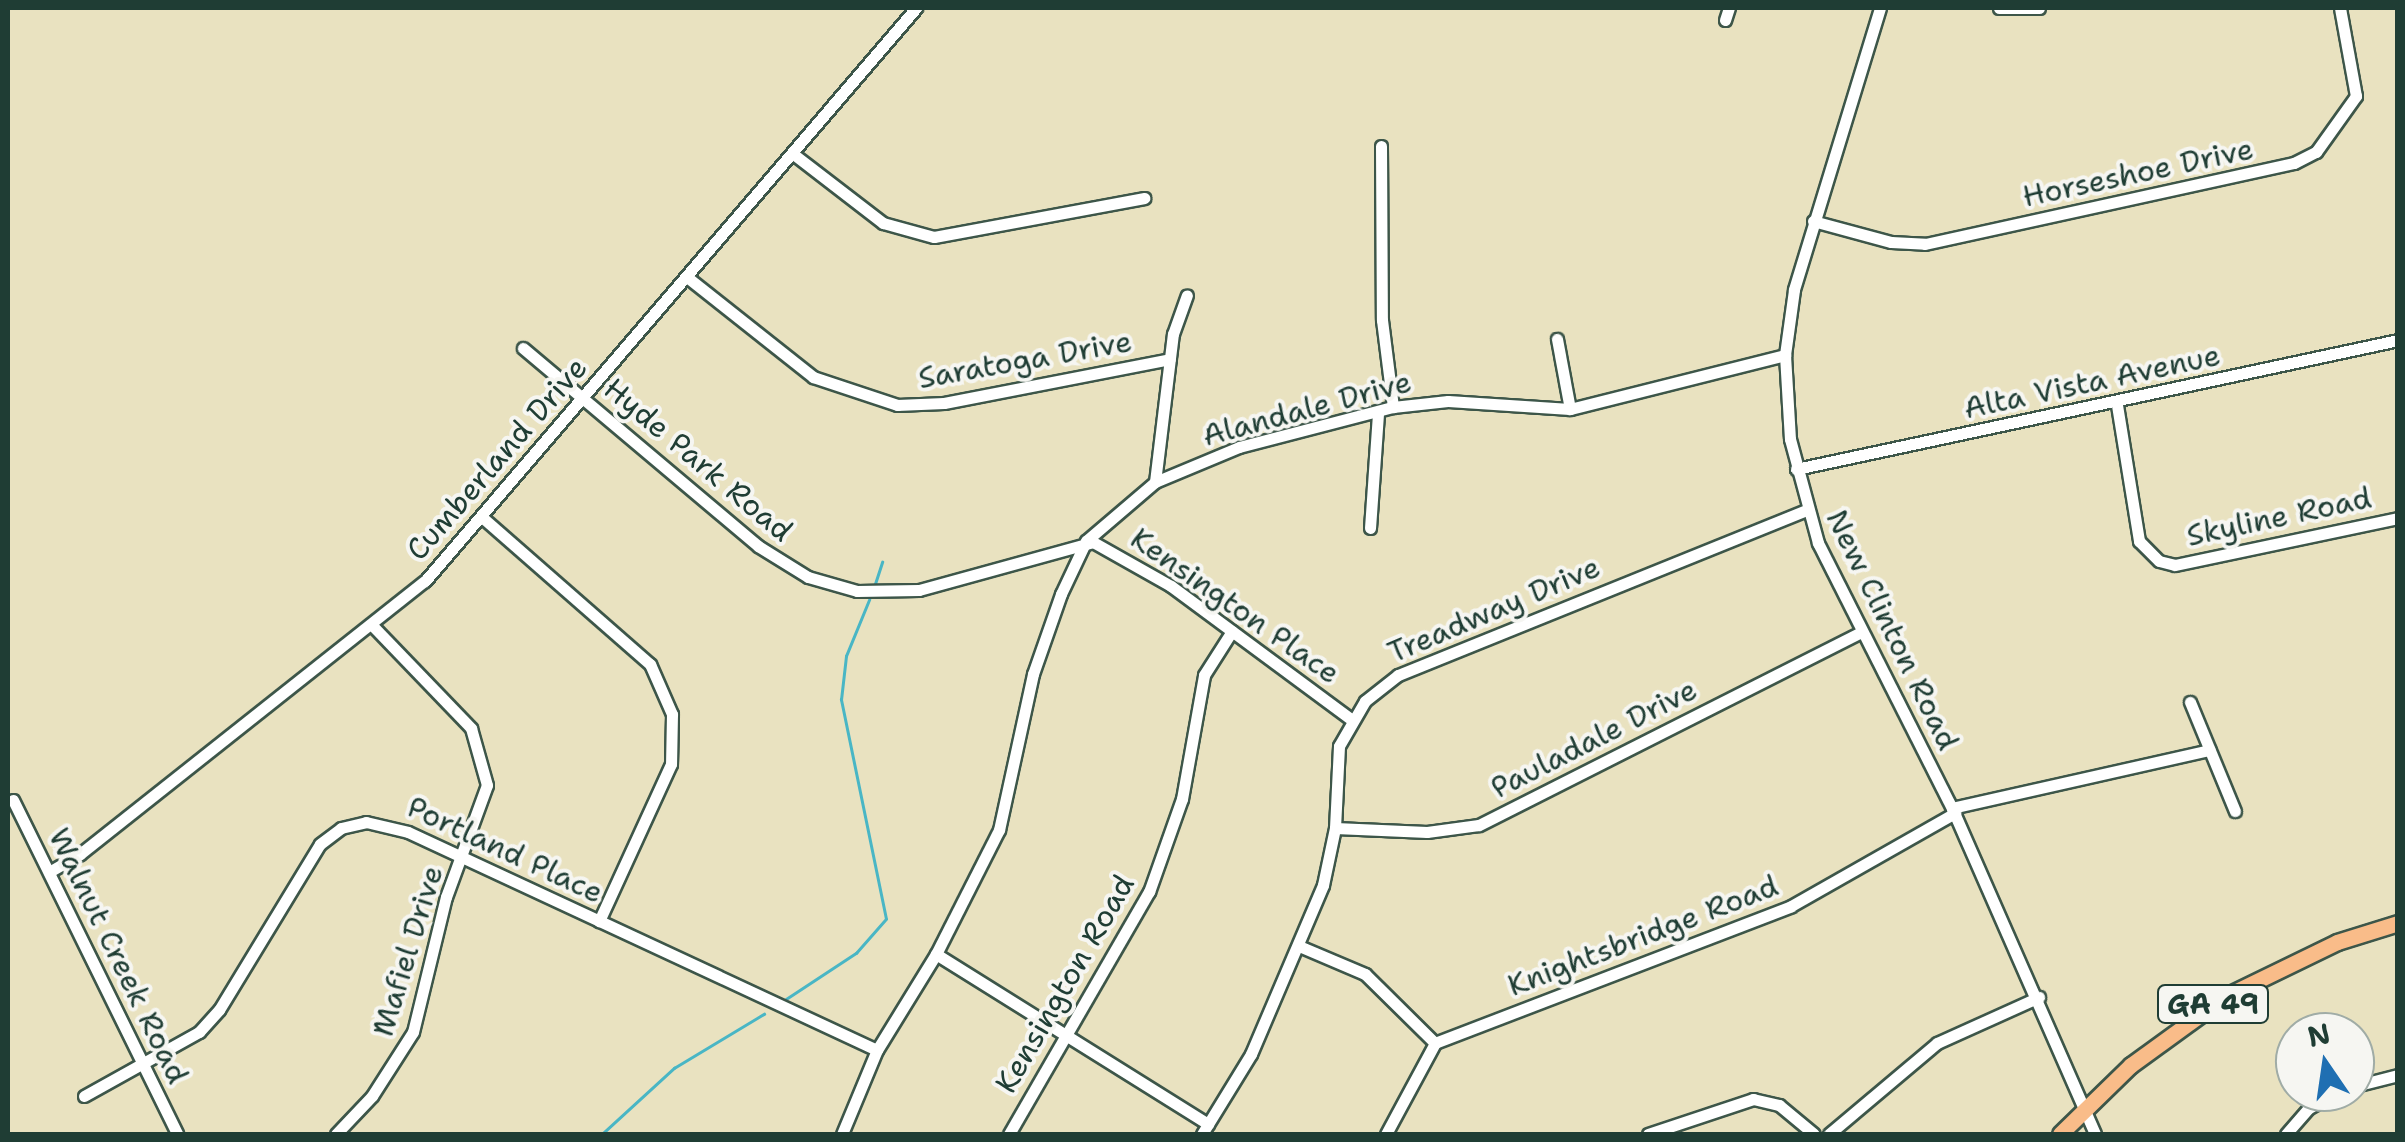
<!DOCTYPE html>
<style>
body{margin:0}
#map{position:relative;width:2405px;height:1142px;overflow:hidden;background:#e9e2c0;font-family:"Shantell Sans",sans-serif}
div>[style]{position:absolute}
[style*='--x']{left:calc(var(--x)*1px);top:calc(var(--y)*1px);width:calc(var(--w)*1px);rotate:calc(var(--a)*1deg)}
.stream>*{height:2.5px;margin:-1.25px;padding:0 1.25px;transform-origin:1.25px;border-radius:1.25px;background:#49b6c5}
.roads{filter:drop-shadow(2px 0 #3d5649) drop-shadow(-2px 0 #3d5649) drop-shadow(0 2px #3d5649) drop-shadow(0 -2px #3d5649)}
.minor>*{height:11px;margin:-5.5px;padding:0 5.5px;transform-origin:5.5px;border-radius:5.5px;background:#fff}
.major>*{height:15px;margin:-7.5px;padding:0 7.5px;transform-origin:7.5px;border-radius:7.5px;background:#f9bc89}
span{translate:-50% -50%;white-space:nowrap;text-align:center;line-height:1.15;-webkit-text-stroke:8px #f6f6f2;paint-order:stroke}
.shield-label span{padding:2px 8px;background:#f6f6f2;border:2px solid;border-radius:8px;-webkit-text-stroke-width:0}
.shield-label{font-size:28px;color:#1f3d34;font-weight:700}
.street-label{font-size:30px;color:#1f3d34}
.frame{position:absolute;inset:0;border:10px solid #1f3d34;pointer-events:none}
.north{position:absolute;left:2275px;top:1012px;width:100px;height:100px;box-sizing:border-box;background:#f6f6f2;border:2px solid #a0aca6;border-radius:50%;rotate:347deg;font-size:28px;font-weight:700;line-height:40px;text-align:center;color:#1f3d34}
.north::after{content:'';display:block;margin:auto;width:35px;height:45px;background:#1f6fb2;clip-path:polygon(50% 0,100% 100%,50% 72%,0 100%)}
</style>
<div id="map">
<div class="stream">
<i style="--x:875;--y:584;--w:23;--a:-72"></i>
<i style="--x:786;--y:999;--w:84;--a:-33.3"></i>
<i style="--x:856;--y:953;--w:45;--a:-48.6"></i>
<i style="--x:886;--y:919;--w:224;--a:-101.6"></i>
<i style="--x:841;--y:700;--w:44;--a:-83.5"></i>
<i style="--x:846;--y:656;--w:61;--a:-67.7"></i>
<i style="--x:602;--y:1134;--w:98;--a:-42.5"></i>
<i style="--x:674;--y:1068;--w:105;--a:-31"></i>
</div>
<div class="roads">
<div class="minor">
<i style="--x:1880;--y:8;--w:295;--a:107"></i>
<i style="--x:1794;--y:290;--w:66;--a:97.9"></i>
<i style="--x:1785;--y:355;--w:84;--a:86.6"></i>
<i style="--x:1790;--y:439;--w:108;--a:74.9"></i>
<i style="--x:1818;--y:543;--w:297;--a:63.2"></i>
<i style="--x:1952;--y:808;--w:356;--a:66.3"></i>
<i style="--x:1999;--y:8;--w:40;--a:0"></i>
<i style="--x:1725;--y:20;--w:13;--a:-72"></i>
<i style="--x:1381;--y:146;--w:174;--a:89.7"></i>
<i style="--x:1382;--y:320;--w:88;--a:82.8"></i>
<i style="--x:792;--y:153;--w:115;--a:37.6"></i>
<i style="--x:883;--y:223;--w:53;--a:15.4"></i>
<i style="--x:934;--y:237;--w:214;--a:-10.5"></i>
<i style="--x:1813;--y:221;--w:81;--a:15.1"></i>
<i style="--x:1891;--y:242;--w:34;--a:3"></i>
<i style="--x:1925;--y:244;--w:378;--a:-12.4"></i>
<i style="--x:2294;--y:163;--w:25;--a:-27"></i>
<i style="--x:2316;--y:152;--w:69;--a:-54.5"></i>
<i style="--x:2356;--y:96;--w:89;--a:-100.3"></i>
<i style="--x:687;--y:277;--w:161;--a:38.4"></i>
<i style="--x:813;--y:377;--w:89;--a:18.4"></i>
<i style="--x:897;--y:405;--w:47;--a:-2.4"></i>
<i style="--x:944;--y:403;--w:230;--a:-11"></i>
<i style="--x:1557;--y:339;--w:71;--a:79.5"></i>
<i style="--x:523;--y:348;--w:307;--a:40.1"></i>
<i style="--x:758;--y:546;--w:59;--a:31.8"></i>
<i style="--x:808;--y:577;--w:51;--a:15.9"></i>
<i style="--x:857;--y:591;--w:62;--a:-0.9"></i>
<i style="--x:919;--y:590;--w:180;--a:-15.4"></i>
<i style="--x:1093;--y:542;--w:90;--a:29.4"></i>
<i style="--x:1171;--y:586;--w:224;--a:36.5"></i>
<i style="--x:2117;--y:405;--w:138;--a:80.8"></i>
<i style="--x:2139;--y:541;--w:28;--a:45"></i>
<i style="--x:2159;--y:561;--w:16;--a:14"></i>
<i style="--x:2175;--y:565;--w:228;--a:-11.9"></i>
<i style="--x:1796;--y:469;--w:616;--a:-12.09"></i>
<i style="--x:1155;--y:482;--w:149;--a:-83.1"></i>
<i style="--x:1173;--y:334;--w:41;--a:-70.3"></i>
<i style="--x:483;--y:518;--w:222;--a:41.2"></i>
<i style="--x:650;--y:664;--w:55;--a:66.3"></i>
<i style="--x:672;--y:714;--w:50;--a:91.1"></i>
<i style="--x:671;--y:764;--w:173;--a:114.6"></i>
<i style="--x:1370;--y:528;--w:114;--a:-86"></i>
<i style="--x:2190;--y:702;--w:118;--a:67.6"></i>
<i style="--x:13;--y:800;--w:372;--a:63.8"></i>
<i style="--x:1952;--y:808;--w:264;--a:-12.7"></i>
<i style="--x:1335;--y:828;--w:92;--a:2.5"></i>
<i style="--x:1427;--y:832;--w:52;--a:-7.7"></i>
<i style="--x:1479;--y:825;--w:428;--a:-26.8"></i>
<i style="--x:49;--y:872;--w:36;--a:-30"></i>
<i style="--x:80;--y:854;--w:440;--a:-38.4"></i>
<i style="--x:425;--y:581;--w:755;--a:-49.41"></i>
<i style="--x:1299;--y:946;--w:72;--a:23"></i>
<i style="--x:1365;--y:974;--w:98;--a:44.6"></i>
<i style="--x:936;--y:954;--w:321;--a:32"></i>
<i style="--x:2355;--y:1086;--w:44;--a:-14.3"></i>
<i style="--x:84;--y:1096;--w:132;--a:-29.1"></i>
<i style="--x:199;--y:1032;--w:30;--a:-48"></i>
<i style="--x:219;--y:1010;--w:194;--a:-58.7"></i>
<i style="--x:320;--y:844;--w:26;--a:-37"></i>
<i style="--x:341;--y:828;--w:26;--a:-13"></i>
<i style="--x:366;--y:822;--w:43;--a:13.4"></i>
<i style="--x:408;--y:832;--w:517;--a:24.93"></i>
<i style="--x:336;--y:1134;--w:52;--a:-46.5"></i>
<i style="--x:372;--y:1096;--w:76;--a:-57.4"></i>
<i style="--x:413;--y:1032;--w:139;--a:-76.3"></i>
<i style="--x:446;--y:897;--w:119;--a:-69.9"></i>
<i style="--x:487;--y:785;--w:59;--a:-105.7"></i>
<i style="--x:471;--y:728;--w:143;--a:-133.9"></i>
<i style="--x:842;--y:1134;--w:91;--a:-67.4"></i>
<i style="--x:877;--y:1050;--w:113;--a:-58.4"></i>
<i style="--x:936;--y:954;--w:139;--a:-63.1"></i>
<i style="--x:999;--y:830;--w:160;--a:-77.7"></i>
<i style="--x:1033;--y:674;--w:85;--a:-70.7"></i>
<i style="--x:1061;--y:594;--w:59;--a:-64.7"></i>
<i style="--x:1086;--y:541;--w:91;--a:-40.5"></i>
<i style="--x:1155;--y:482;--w:91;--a:-22.6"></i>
<i style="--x:1239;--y:447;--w:159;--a:-14.6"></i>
<i style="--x:1393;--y:407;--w:55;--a:-6.2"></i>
<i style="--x:1448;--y:401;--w:122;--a:3.8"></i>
<i style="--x:1570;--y:409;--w:222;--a:-14.1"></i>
<i style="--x:1009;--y:1134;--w:280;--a:-60"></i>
<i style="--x:1149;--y:892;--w:99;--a:-70.5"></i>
<i style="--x:1182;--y:799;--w:126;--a:-79.9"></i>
<i style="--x:1204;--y:675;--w:52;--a:-57.5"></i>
<i style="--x:1202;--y:1134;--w:94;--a:-58.5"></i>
<i style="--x:1251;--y:1054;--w:184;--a:-66.9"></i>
<i style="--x:1323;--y:885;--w:58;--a:-78.1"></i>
<i style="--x:1335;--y:828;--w:82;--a:-87.2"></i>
<i style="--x:1339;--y:746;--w:52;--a:-60"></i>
<i style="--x:1365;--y:701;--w:42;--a:-38.2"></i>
<i style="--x:1398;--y:675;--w:440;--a:-22"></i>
<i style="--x:1386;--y:1134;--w:103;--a:-61.7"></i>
<i style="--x:1435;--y:1043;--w:381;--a:-21"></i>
<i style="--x:1791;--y:906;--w:189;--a:-29.6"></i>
<i style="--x:1648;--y:1134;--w:111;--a:-18.4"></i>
<i style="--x:1753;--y:1099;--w:27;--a:13"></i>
<i style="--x:1779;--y:1105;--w:45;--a:39.6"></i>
<i style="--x:1829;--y:1134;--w:141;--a:-40.1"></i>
<i style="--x:1937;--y:1043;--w:112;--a:-24.3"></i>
<i style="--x:2286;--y:1134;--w:35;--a:-49"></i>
<i style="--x:2309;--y:1108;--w:33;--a:-29"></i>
</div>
<div class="major">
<i style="--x:2060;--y:1134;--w:99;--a:-44.2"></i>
<i style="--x:2131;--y:1065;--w:117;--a:-36"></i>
<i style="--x:2226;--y:996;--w:123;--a:-25.9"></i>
<i style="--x:2337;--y:942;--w:64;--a:-17.3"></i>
</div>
</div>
<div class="shield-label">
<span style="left:2213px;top:1004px">GA 49</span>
</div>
<div class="street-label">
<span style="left:2138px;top:173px;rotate:-12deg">Horseshoe Drive</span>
<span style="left:1025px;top:360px;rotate:-10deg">Saratoga Drive</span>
<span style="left:2092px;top:382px;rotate:-12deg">Alta Vista Avenue</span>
<span style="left:1307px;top:409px;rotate:-15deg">Alandale Drive</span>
<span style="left:497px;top:459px;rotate:-49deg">Cumberland Drive</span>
<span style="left:698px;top:460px;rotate:40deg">Hyde Park Road</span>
<span style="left:2279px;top:517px;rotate:-12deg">Skyline Road</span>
<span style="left:1235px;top:606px;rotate:35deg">Kensington Place</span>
<span style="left:1494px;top:610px;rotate:-23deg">Treadway Drive</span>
<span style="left:1892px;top:630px;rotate:64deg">New Clinton Road</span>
<span style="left:1594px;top:739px;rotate:-27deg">Pauladale Drive</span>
<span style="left:505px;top:850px;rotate:25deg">Portland Place</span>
<span style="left:1643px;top:936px;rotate:-21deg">Knightsbridge Road</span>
<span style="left:408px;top:951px;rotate:-73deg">Mafiel Drive</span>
<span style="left:118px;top:956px;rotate:64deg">Walnut Creek Road</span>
<span style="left:1065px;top:984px;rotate:-60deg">Kensington Road</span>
</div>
<div class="frame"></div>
<div class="north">N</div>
</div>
